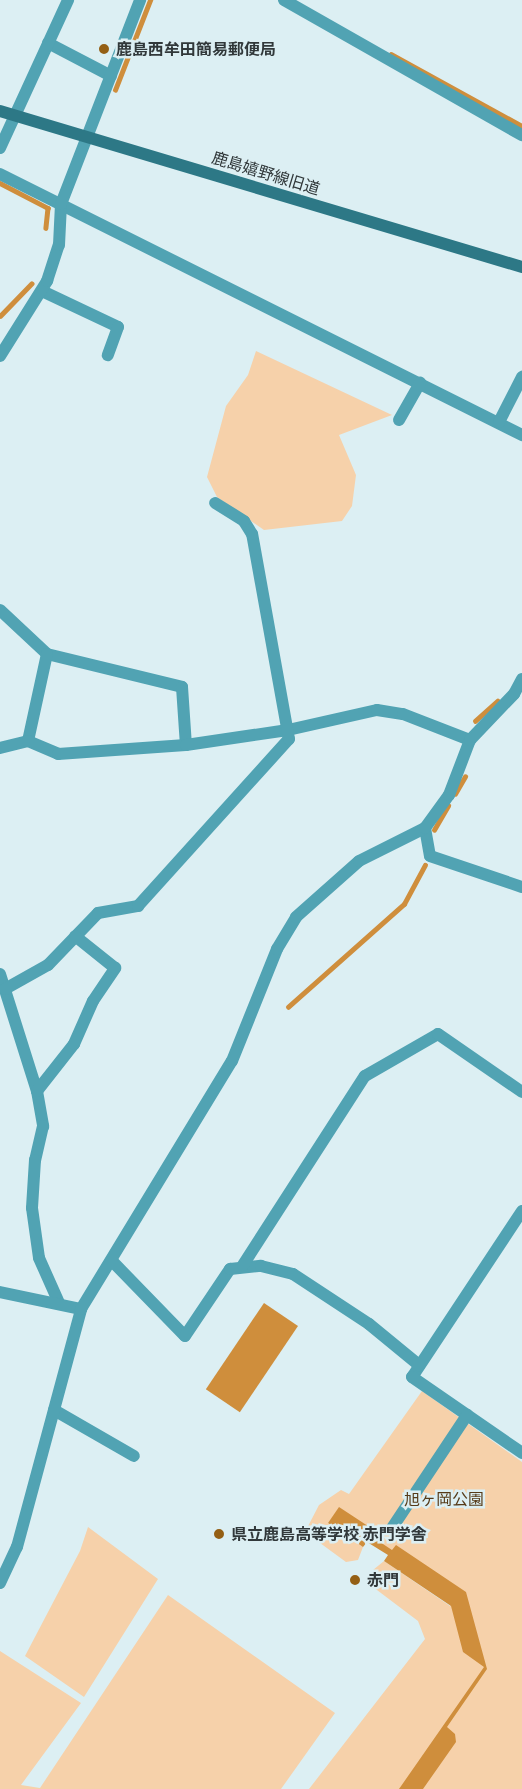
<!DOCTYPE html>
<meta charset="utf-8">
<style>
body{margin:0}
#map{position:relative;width:522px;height:1789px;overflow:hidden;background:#dceff3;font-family:"Archivo Narrow","Noto Sans JP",sans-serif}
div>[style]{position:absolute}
.green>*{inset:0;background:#f6d1aa}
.water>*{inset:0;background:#cf8e3c;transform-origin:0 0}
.stream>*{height:4.5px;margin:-2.25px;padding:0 2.25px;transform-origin:2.25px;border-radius:2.25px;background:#cf8e3c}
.street>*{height:12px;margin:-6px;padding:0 6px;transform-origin:6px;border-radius:6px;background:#51a3b3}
.secondary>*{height:12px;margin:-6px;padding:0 6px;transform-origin:6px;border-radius:6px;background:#2d7886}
.dots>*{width:16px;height:16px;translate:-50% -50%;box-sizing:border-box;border:3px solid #dceff3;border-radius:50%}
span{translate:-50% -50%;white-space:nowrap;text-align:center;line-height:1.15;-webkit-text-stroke:5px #dceff3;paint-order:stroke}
.poi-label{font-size:16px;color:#31383a;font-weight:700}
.left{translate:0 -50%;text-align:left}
.street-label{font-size:16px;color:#31383a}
.park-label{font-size:16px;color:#563b19}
</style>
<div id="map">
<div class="green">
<div style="clip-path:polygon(256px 351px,392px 415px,339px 435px,356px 475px,352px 506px,342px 521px,264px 530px,217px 497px,207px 477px,226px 406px,248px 375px)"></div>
<div style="clip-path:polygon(422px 1391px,522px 1462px,522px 1789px,309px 1789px,425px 1639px,418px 1621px,373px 1587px,373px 1570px,384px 1561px,450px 1606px,457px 1597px,333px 1517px,328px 1523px,363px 1547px,358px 1560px,346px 1562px,305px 1532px,319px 1505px,341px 1490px,349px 1494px)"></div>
<div style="clip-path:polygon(88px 1527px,158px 1579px,84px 1697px,25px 1656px,80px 1551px)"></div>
<div style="clip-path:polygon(168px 1595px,335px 1713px,281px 1789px,0 1789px,0 1651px,81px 1703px,21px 1785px,40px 1788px)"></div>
</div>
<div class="water">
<div style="left:264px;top:1303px;width:41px;height:104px;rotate:34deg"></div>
<div style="clip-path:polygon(339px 1507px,374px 1530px,371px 1536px,392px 1550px,396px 1545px,466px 1592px,487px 1669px,447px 1727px,455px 1734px,456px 1742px,423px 1789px,399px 1789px,484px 1667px,463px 1652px,451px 1606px,384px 1561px,388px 1555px,367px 1542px,363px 1547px,328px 1523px)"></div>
</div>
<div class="stream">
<div style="left:391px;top:54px;width:149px;rotate:28.8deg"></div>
<div style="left:115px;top:90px;width:97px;rotate:-68.7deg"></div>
<div style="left:0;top:183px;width:54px;rotate:27.5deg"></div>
<div style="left:48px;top:208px;width:20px;rotate:96deg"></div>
<div style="left:0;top:316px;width:45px;rotate:-45.9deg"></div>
<div style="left:475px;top:721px;width:30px;rotate:-42deg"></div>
<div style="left:455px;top:794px;width:20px;rotate:-60deg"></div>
<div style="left:434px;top:830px;width:28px;rotate:-60deg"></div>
<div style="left:288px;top:1007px;width:155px;rotate:-41.6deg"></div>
<div style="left:404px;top:904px;width:44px;rotate:-61.7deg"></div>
</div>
<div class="street">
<div style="left:284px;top:0;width:274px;rotate:29.6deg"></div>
<div style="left:48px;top:43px;width:71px;rotate:27.6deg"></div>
<div style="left:0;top:148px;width:163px;rotate:-65.3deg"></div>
<div style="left:0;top:174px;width:584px;rotate:26.57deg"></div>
<div style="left:42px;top:291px;width:84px;rotate:25.3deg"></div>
<div style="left:118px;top:327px;width:30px;rotate:110deg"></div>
<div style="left:0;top:356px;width:89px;rotate:-57.9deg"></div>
<div style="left:47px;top:281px;width:38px;rotate:-72deg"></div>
<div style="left:59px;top:245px;width:41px;rotate:-87.2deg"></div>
<div style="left:61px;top:204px;width:219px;rotate:-68.8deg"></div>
<div style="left:399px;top:420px;width:43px;rotate:-60.4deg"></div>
<div style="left:499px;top:422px;width:51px;rotate:-62.9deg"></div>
<div style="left:0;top:610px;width:64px;rotate:43.1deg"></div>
<div style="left:47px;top:654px;width:139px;rotate:13.7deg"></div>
<div style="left:182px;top:687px;width:58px;rotate:86.1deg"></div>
<div style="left:28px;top:741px;width:89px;rotate:-77.7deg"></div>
<div style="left:0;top:748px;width:29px;rotate:-14deg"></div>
<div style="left:28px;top:741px;width:33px;rotate:23deg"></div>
<div style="left:58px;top:754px;width:128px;rotate:-4deg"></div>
<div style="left:186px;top:745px;width:103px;rotate:-8.4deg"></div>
<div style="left:288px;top:730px;width:91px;rotate:-12.7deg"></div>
<div style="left:377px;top:710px;width:26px;rotate:9deg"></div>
<div style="left:403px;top:714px;width:72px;rotate:21.2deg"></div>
<div style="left:425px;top:828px;width:28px;rotate:80deg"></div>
<div style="left:430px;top:856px;width:97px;rotate:18.6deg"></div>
<div style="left:0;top:974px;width:123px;rotate:72.5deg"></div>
<div style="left:37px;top:1091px;width:36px;rotate:80deg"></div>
<div style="left:43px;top:1126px;width:35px;rotate:103deg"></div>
<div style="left:35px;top:1160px;width:48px;rotate:93.6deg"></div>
<div style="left:32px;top:1208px;width:50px;rotate:82deg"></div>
<div style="left:39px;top:1258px;width:49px;rotate:66deg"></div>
<div style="left:5px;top:989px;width:49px;rotate:-29.2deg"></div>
<div style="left:48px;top:965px;width:72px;rotate:-46.1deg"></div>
<div style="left:98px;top:913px;width:41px;rotate:-9.9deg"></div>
<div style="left:138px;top:906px;width:225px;rotate:-47.9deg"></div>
<div style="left:289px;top:739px;width:208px;rotate:-100.2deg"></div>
<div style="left:252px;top:534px;width:15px;rotate:-122deg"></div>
<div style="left:244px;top:521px;width:34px;rotate:-148deg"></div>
<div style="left:37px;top:1091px;width:60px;rotate:-51.8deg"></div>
<div style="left:74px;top:1044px;width:47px;rotate:-66.2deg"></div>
<div style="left:93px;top:1001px;width:40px;rotate:-56deg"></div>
<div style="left:115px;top:968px;width:51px;rotate:-141.3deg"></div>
<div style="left:522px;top:1211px;width:199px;rotate:123.5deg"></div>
<div style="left:412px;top:1377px;width:134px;rotate:34.6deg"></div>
<div style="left:113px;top:1262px;width:103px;rotate:45.8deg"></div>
<div style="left:185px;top:1336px;width:81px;rotate:-56.1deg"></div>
<div style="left:230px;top:1269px;width:31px;rotate:-6deg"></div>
<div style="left:261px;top:1266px;width:33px;rotate:14deg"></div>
<div style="left:293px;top:1274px;width:91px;rotate:33.3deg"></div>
<div style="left:369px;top:1324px;width:65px;rotate:39.4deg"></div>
<div style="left:243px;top:1265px;width:225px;rotate:-57.2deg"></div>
<div style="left:365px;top:1076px;width:84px;rotate:-29.9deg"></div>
<div style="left:438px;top:1034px;width:102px;rotate:34.6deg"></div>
<div style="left:0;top:1292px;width:83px;rotate:11.9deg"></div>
<div style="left:54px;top:1410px;width:92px;rotate:29.9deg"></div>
<div style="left:392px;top:1528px;width:136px;rotate:-56.4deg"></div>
<div style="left:0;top:1583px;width:40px;rotate:-65deg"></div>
<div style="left:17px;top:1547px;width:246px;rotate:-74.9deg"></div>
<div style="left:81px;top:1309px;width:290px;rotate:-58.7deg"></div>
<div style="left:232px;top:1061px;width:121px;rotate:-68.1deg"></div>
<div style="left:277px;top:949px;width:37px;rotate:-59deg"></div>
<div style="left:296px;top:917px;width:84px;rotate:-41.6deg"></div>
<div style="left:359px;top:861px;width:74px;rotate:-26.6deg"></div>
<div style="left:425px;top:828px;width:41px;rotate:-54deg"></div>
<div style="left:449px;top:795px;width:59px;rotate:-69.1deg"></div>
<div style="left:470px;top:740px;width:64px;rotate:-46.3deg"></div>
<div style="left:514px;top:694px;width:17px;rotate:-62deg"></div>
</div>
<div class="secondary">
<div style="left:0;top:111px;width:545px;rotate:16.64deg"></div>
</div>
<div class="dots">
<div style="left:104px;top:49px;background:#945f14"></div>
<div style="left:219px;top:1534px;background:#945f14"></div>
<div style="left:355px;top:1580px;background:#945f14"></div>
</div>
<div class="poi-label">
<span class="left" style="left:116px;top:49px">鹿島西牟田簡易郵便局</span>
<span class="left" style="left:231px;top:1534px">県立鹿島高等学校 赤門学舎</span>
<span class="left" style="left:367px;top:1580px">赤門</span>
</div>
<div class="street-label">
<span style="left:266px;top:173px;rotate:17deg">鹿島嬉野線旧道</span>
</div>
<div class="park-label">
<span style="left:444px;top:1499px">旭ヶ岡公園</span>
</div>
</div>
